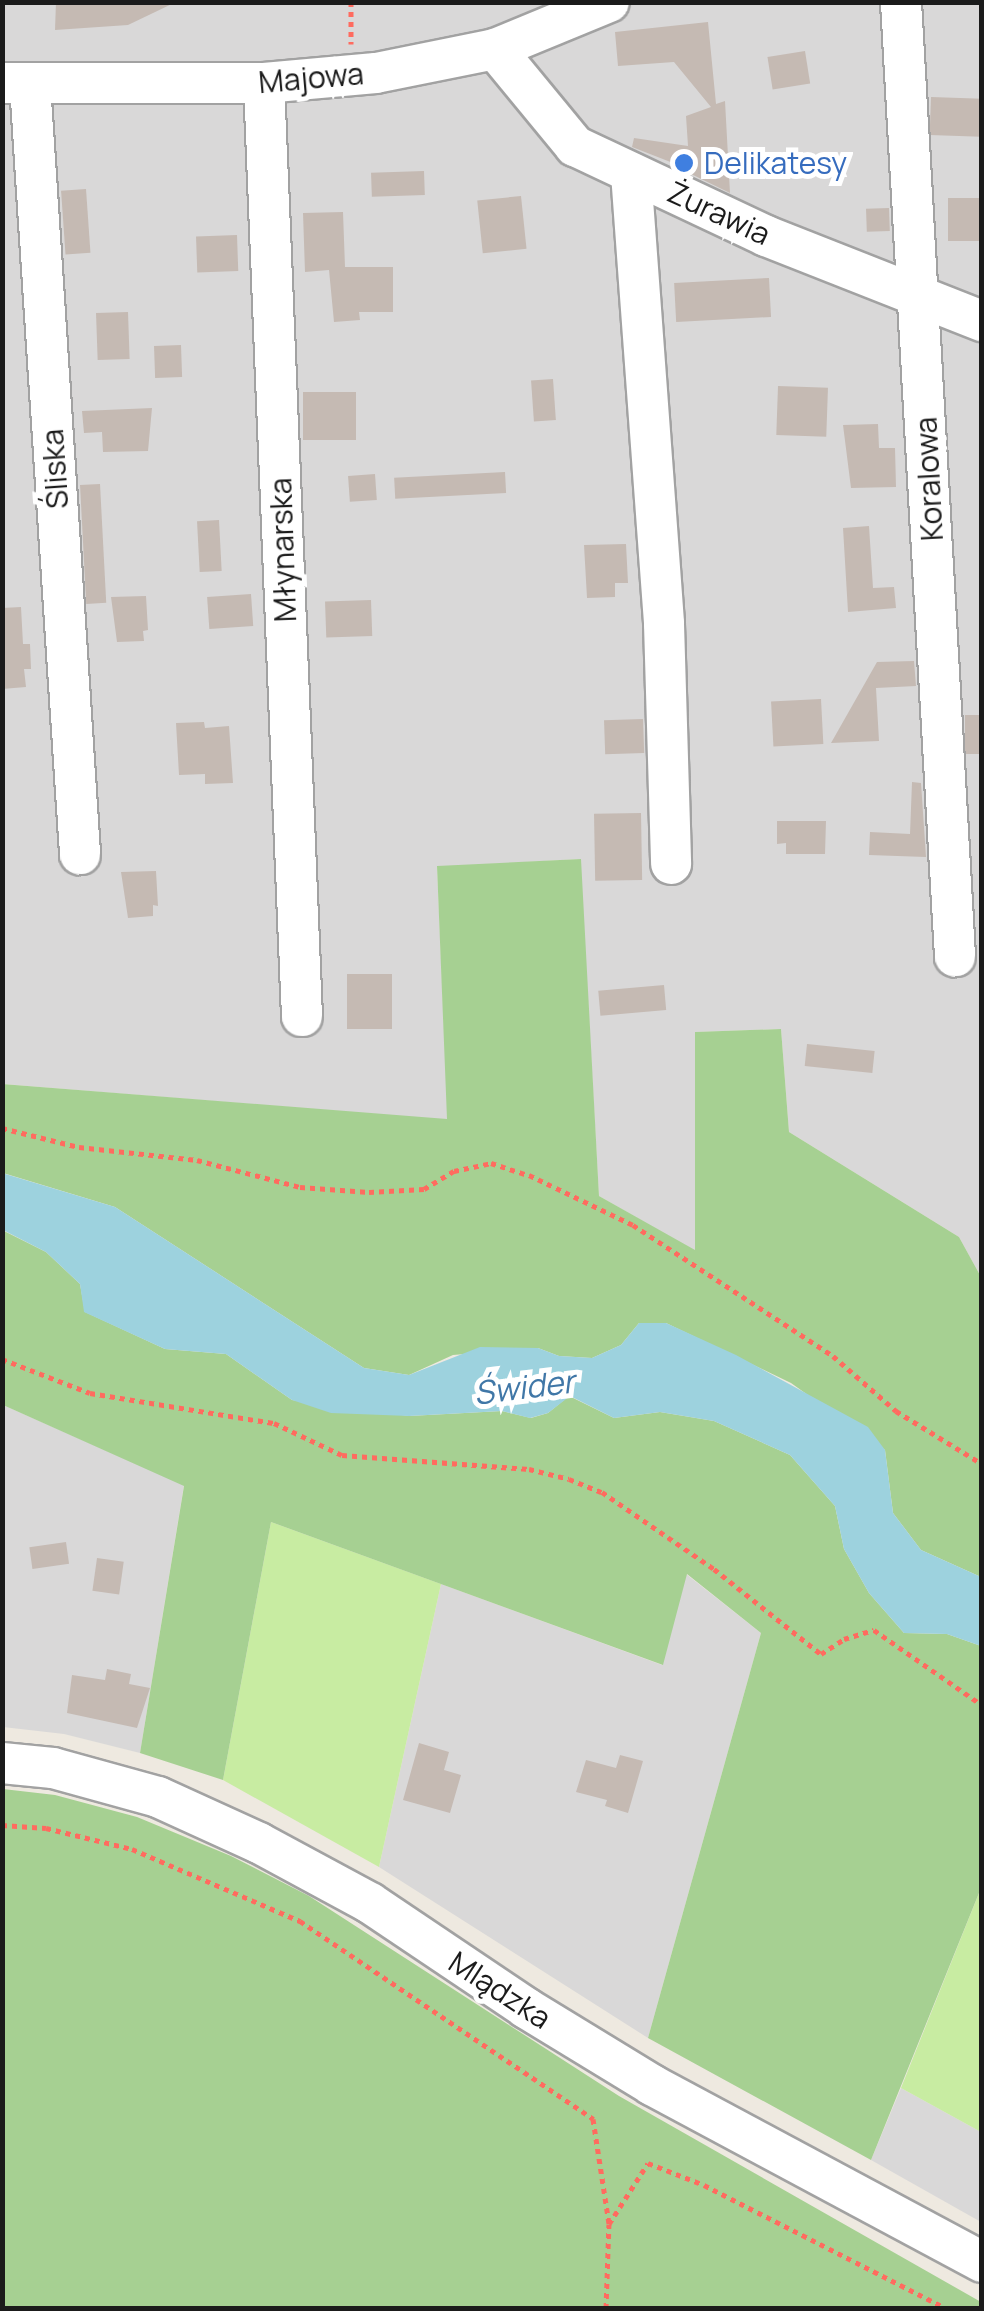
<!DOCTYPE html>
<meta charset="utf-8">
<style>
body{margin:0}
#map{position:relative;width:984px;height:2311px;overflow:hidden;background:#eee9e0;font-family:Manrope,sans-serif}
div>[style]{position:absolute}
.residential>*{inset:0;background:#d9d8d8}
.grass>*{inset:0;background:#c8eca2}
.forest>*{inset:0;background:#a6d092}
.water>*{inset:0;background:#9dd2de}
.building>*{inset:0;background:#c5bab3;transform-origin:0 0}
.path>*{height:5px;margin-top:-2.5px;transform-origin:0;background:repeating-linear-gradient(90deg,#ff6b5f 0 5px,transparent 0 10px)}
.roads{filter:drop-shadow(2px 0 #a2a2a2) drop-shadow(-2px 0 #a2a2a2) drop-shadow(0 2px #a2a2a2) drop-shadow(0 -2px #a2a2a2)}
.minor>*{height:40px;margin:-20px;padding:0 20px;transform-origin:20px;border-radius:20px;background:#fff}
.dots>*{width:28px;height:28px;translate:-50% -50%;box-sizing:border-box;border:5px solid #fff;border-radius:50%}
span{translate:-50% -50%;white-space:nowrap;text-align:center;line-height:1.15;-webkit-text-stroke:10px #fff;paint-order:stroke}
.street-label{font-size:30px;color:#1b1b1b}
.shop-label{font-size:30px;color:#366cbe}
.left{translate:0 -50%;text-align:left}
.water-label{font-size:32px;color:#4077a7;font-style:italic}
.frame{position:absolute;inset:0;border:5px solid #1b1b1b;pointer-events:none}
</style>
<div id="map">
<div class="residential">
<div style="clip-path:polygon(2px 3px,981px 3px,981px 1277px,959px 1237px,789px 1132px,781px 1029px,695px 1032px,695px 1251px,599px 1196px,580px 859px,437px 867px,448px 1120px,3px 1084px)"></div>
<div style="clip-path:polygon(3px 1405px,184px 1485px,140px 1753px,64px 1734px,3px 1727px)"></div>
<div style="clip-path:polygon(686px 1574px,761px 1633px,648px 2038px,379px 1867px,441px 1584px,662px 1665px)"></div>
<div style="clip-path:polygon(901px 2088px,981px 2132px,981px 2222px,871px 2160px)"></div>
</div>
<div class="grass">
<div style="clip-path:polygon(271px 1522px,441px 1584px,379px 1867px,223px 1780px)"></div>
<div style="clip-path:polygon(981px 1888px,981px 2132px,901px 2088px)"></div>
</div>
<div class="forest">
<div style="clip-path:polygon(581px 859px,599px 1196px,695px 1250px,695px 1032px,781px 1029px,789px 1132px,959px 1237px,981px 1277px,981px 1577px,921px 1550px,893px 1513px,885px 1450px,791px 1383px,666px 1323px,639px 1323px,621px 1345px,592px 1358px,559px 1356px,538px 1348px,453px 1355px,409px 1375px,364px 1368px,115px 1207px,3px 1173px,2px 1084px,447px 1119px,437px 866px)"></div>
<div style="clip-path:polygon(2px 1230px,46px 1252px,80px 1284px,85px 1312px,165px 1349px,226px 1354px,292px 1400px,409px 1416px,502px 1411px,531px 1418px,548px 1413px,569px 1396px,614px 1418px,660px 1412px,714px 1421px,790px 1455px,835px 1506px,844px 1549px,869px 1593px,904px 1633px,947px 1634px,981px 1646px,981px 1888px,871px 2160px,648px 2038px,761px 1633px,687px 1574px,663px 1665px,271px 1522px,223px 1780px,140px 1753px,184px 1486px,3px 1405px)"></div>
<div style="clip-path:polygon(3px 1789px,55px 1795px,137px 1817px,231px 1856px,309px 1896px,619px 2096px,981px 2302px,981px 2308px,3px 2308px)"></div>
</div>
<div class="water">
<div style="clip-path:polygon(2px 1173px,115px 1207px,364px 1368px,409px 1375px,480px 1347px,538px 1348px,559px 1356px,592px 1358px,621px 1345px,639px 1323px,666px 1323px,736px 1355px,868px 1427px,885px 1450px,893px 1513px,921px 1550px,981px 1577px,981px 1646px,947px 1634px,904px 1633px,869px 1593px,844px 1549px,835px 1506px,790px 1455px,714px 1421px,660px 1412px,614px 1418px,570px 1396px,548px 1413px,530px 1418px,502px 1411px,409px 1416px,331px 1413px,292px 1400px,226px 1354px,165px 1349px,84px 1312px,80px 1284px,46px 1252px,3px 1230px)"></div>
</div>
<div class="building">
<div style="clip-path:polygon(56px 2px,176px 2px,128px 25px,55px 30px)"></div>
<div style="clip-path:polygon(708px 22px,716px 104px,725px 101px,730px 193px,691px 174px,691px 170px,632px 147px,634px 138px,688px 146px,686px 116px,711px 107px,674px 62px,618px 66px,615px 32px)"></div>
<div style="left:805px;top:51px;width:33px;height:38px;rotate:81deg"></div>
<div style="left:931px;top:97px;width:51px;height:38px;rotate:2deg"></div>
<div style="left:424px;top:171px;width:24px;height:53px;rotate:88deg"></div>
<div style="left:86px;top:189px;width:64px;height:25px;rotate:86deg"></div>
<div style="left:521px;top:196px;width:53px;height:44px;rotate:84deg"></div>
<div style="left:982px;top:198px;width:43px;height:34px;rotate:90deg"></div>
<div style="left:889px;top:208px;width:23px;height:23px;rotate:88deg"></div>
<div style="clip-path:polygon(343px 212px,345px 267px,393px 267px,393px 312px,359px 312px,360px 320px,334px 322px,329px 270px,305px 272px,303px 213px)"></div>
<div style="left:237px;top:235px;width:36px;height:41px;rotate:88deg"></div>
<div style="left:769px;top:278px;width:39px;height:95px;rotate:87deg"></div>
<div style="left:128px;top:312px;width:47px;height:32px;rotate:88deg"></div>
<div style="left:181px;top:345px;width:32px;height:27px;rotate:88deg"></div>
<div style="left:553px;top:379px;width:41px;height:22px;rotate:86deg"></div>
<div style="left:778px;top:386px;width:50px;height:49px;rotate:2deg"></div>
<div style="left:356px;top:392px;width:48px;height:53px;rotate:90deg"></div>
<div style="clip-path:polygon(152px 408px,148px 451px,103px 452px,102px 432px,84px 433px,82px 411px)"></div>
<div style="clip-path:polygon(878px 424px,879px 448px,895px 448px,896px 487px,851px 488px,843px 425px)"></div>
<div style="left:505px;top:472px;width:21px;height:111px;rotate:87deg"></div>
<div style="left:375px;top:474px;width:26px;height:27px;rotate:86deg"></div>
<div style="left:100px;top:484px;width:119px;height:20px;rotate:87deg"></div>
<div style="left:219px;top:520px;width:51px;height:22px;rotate:87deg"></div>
<div style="clip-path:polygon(869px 526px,873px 588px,894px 587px,896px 608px,848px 612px,843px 528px)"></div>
<div style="clip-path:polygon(626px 544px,628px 583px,615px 583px,615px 597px,587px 598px,584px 545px)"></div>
<div style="left:251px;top:594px;width:32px;height:44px;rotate:86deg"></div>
<div style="clip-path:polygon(146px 596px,148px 630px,143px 631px,144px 641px,117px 642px,111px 597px)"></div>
<div style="left:371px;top:600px;width:36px;height:46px;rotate:88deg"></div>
<div style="clip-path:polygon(21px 607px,23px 644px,30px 644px,31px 669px,24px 669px,26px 687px,2px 689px,2px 608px)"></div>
<div style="clip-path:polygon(914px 661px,916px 686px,876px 688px,879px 741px,831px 743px,877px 662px)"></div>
<div style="left:821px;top:699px;width:45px;height:50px;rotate:87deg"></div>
<div style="left:982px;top:715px;width:39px;height:17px;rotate:90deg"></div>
<div style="left:643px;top:719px;width:34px;height:39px;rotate:88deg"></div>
<div style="clip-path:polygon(204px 722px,205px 728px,229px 726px,233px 783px,205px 784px,205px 774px,179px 775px,176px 723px)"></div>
<div style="clip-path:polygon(912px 782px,921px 783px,926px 857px,869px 855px,870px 832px,910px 834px)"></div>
<div style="left:641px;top:813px;width:67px;height:47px;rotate:89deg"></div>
<div style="clip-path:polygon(777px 821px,826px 821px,825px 854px,786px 854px,786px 843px,777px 844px)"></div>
<div style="clip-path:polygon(156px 871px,158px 906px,153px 905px,153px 916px,128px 918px,121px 872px)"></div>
<div style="left:347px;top:974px;width:45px;height:55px"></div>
<div style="left:664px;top:985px;width:25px;height:66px;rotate:85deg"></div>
<div style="left:807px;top:1044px;width:68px;height:22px;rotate:6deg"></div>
<div style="left:66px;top:1542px;width:22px;height:37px;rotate:82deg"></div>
<div style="left:97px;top:1558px;width:27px;height:33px;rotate:8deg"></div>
<div style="clip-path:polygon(107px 1669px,131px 1674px,129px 1684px,150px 1688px,137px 1728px,67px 1713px,72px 1675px,105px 1680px)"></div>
<div style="clip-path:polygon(419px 1743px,449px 1752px,444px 1770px,461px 1775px,450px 1813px,403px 1800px)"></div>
<div style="clip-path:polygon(620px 1755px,643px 1761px,628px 1813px,605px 1806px,607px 1800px,576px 1792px,586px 1760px,616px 1768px)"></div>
</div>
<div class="path">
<div style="left:351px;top:2px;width:42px;rotate:90deg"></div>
<div style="left:2px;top:1128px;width:79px;rotate:13.9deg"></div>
<div style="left:79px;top:1147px;width:119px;rotate:6.3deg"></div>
<div style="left:197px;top:1160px;width:106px;rotate:14.7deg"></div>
<div style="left:300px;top:1187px;width:69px;rotate:4.1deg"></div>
<div style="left:369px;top:1192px;width:55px;rotate:-3.1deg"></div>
<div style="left:424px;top:1189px;width:35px;rotate:-31deg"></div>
<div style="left:454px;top:1171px;width:38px;rotate:-12deg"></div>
<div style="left:491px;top:1163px;width:40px;rotate:18deg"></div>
<div style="left:529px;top:1175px;width:115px;rotate:25.7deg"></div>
<div style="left:633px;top:1225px;width:239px;rotate:33.2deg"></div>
<div style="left:833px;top:1356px;width:84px;rotate:41.1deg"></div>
<div style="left:896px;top:1411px;width:101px;rotate:31.6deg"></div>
<div style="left:2px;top:1359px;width:94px;rotate:21.1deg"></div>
<div style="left:90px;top:1393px;width:186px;rotate:9.3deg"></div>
<div style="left:274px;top:1423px;width:75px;rotate:25.2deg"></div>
<div style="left:342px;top:1455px;width:188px;rotate:4.3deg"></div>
<div style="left:529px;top:1469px;width:41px;rotate:14deg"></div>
<div style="left:569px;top:1479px;width:35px;rotate:22deg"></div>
<div style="left:602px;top:1492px;width:136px;rotate:34.5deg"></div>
<div style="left:714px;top:1569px;width:137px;rotate:38.5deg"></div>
<div style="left:821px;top:1654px;width:27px;rotate:-33deg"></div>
<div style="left:844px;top:1639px;width:31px;rotate:-17deg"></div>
<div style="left:874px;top:1630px;width:131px;rotate:34.8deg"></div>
<div style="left:2px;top:1825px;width:44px;rotate:3.9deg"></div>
<div style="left:46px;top:1828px;width:89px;rotate:13.7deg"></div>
<div style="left:132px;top:1849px;width:183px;rotate:23.2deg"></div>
<div style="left:300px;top:1921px;width:354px;rotate:34deg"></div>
<div style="left:593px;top:2119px;width:106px;rotate:81.3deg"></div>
<div style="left:606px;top:2308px;width:84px;rotate:-88deg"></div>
<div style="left:609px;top:2224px;width:72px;rotate:-57.4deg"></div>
<div style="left:648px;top:2163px;width:60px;rotate:21.4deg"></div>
<div style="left:704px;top:2185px;width:271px;rotate:27deg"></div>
</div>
<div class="roads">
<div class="minor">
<div style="left:901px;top:2px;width:956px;rotate:86.76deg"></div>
<div style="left:495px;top:49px;width:126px;rotate:50.5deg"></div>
<div style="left:575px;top:146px;width:211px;rotate:25.2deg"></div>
<div style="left:766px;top:236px;width:232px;rotate:21.5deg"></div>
<div style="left:5px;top:83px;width:259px"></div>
<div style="left:264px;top:83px;width:112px;rotate:-5.1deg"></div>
<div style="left:376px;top:73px;width:121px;rotate:-11.4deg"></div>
<div style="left:495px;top:49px;width:123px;rotate:-22.4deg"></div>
<div style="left:264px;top:83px;width:934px;rotate:87.67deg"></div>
<div style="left:30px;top:84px;width:772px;rotate:86.28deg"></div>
<div style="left:631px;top:173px;width:452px;rotate:85.8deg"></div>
<div style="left:664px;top:624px;width:240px;rotate:88.3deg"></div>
<div style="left:2px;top:1763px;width:51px;rotate:5.6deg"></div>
<div style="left:53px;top:1768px;width:109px;rotate:15.4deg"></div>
<div style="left:158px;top:1797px;width:111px;rotate:24.5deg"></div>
<div style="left:259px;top:1843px;width:126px;rotate:28.4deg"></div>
<div style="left:370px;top:1903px;width:188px;rotate:33.9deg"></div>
<div style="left:526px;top:2008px;width:148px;rotate:31.4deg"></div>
<div style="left:652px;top:2085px;width:374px;rotate:28.2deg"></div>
</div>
</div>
<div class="dots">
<div style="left:684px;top:163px;background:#3f7fe0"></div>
</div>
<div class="street-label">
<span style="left:311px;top:78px;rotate:-5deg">Majowa</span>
<span style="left:719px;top:213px;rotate:25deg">Żurawia</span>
<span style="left:55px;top:469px;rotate:-94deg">Śliska</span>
<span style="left:929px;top:479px;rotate:-93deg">Koralowa</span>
<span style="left:283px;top:550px;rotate:-92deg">Młynarska</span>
<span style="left:500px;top:1990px;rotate:33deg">Mlądzka</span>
</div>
<div class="shop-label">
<span class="left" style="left:704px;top:163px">Delikatesy</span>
</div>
<div class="water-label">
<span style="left:524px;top:1387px;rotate:-7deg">Świder</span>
</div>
<div class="frame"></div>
</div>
